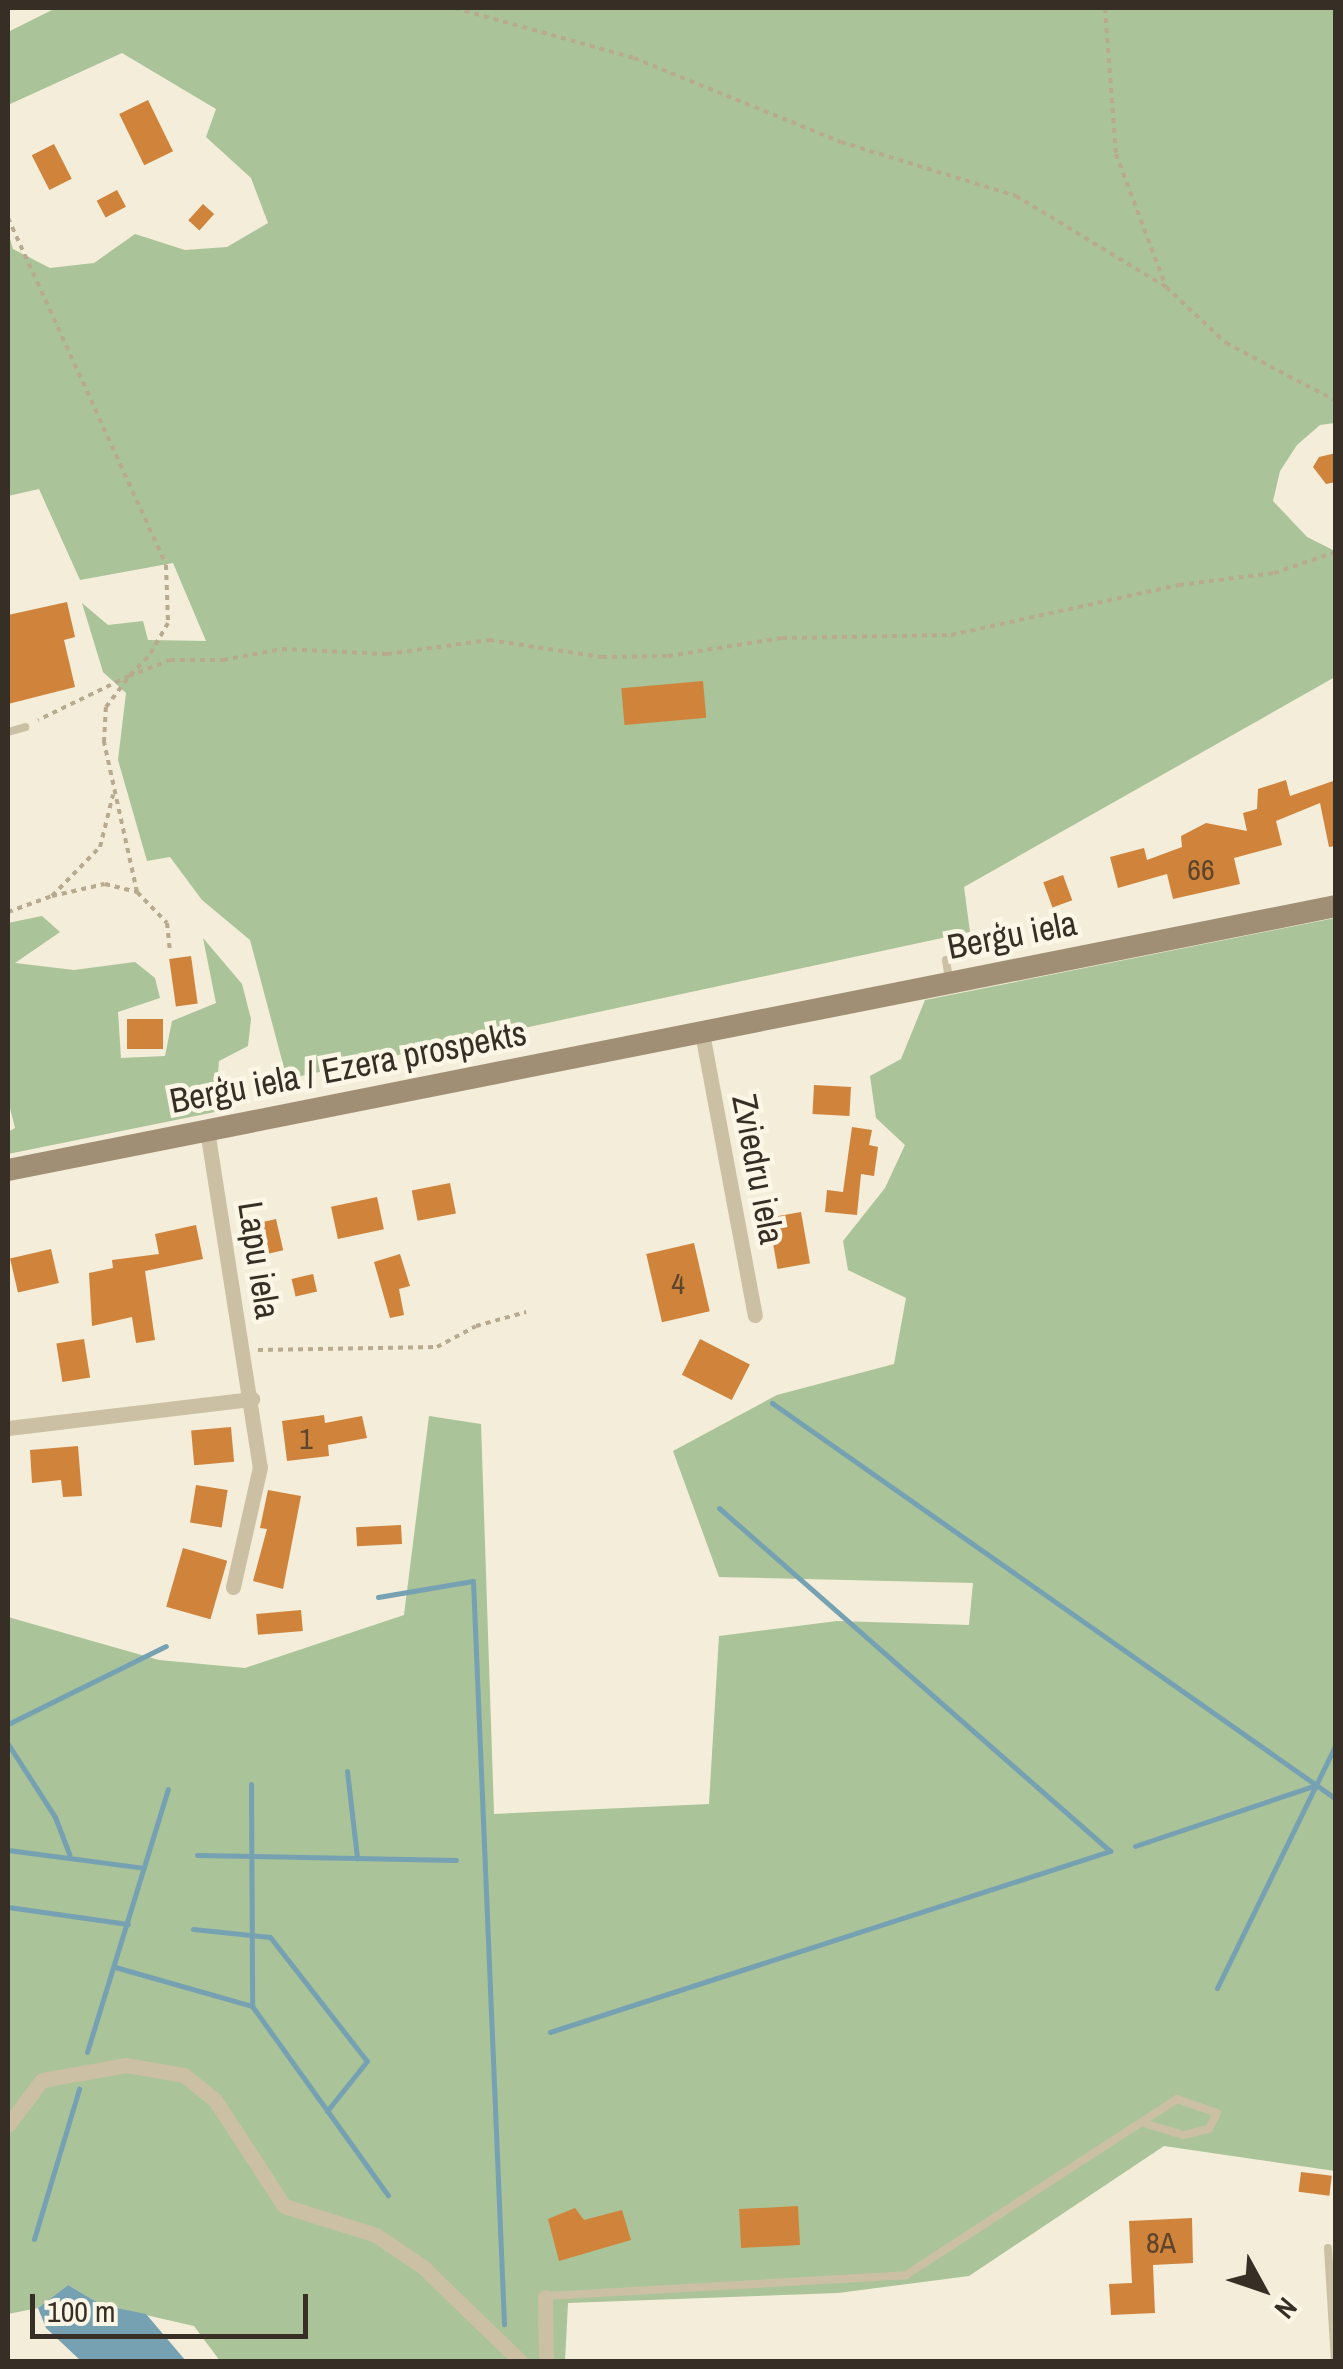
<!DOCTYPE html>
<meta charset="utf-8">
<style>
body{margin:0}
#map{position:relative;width:1343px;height:2369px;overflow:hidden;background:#f3edd9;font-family:"Archivo Narrow",sans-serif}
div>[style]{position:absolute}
.green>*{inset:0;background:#aac398}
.water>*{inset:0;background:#76a1b2}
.stream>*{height:5px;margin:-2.5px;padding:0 2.5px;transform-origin:2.5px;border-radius:2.5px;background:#76a1b2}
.building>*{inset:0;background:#cf833b;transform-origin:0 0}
.path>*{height:4px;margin-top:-2px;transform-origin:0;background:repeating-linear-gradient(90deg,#b8aa8e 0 5px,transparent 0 10px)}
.service>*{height:8px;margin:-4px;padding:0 4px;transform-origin:4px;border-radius:4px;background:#ccc0a4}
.minor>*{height:15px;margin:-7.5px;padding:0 7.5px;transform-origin:7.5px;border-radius:7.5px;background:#ccc0a4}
.secondary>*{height:22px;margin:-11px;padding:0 11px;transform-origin:11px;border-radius:11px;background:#a08f75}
span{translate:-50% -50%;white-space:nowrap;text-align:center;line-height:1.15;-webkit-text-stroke:9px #fbf6e5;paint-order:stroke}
.number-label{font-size:30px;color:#5d442b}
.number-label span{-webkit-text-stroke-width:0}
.street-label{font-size:35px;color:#372f26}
.frame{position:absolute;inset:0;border:10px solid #372f26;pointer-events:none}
.north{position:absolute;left:1213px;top:2239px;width:100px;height:100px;-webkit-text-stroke:8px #fbf6e5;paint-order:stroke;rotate:130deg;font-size:28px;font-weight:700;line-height:40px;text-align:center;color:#372f26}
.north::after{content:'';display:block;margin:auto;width:35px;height:45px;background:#372f26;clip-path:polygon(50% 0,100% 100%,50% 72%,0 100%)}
.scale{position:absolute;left:30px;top:2294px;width:278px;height:45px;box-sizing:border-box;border:5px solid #372f26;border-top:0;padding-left:12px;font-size:30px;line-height:35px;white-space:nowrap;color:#372f26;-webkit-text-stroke:8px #fbf6e5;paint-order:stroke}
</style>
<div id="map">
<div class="green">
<div style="clip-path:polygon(56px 8px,1335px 8px,1335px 423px,1320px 425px,1297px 445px,1280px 471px,1273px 501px,1307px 537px,1335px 551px,1335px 677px,964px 887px,970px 932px,287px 1079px,250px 940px,202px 900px,170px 857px,147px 861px,118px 760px,126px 693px,103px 672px,82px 603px,108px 625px,143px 621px,148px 640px,206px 641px,173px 563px,80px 580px,39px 489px,8px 496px,8px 232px,13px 249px,50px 268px,94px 263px,135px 234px,185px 250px,227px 247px,268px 223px,251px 178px,206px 137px,216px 109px,122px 53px,8px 105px,8px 32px)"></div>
<div style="clip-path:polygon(42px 916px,60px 932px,15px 963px,74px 970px,135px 962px,155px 978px,160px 998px,118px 1012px,121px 1058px,165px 1056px,172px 1021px,216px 1003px,203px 938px,242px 984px,251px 1019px,248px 1046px,219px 1061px,215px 1112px,8px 1154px,8px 1132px,15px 1128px,8px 1100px,8px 923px)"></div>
<div style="clip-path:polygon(1335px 918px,1335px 2171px,1164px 2146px,969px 2276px,838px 2293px,568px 2303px,565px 2361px,220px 2361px,194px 2326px,102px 2305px,68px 2285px,38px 2308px,8px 2314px,8px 1617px,159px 1660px,245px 1668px,404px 1615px,429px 1416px,481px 1424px,494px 1814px,709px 1804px,719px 1636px,837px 1621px,969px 1625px,973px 1583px,719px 1577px,673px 1451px,777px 1395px,894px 1364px,906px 1298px,848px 1270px,843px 1241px,885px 1188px,905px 1145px,876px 1118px,870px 1076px,901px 1059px,925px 1000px)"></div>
</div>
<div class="water">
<div style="clip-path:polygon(68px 2285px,102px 2305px,146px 2314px,186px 2361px,81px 2361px,46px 2328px,38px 2308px)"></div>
</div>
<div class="stream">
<div style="left:772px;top:1403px;width:689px;rotate:35.07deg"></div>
<div style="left:378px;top:1597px;width:96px;rotate:-9.6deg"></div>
<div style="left:473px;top:1581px;width:744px;rotate:87.61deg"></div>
<div style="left:8px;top:1724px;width:176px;rotate:-26.3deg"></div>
<div style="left:8px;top:1744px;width:87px;rotate:57.2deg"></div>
<div style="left:55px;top:1817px;width:40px;rotate:69deg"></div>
<div style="left:347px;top:1771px;width:88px;rotate:83.4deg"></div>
<div style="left:251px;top:1784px;width:222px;rotate:89.7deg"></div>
<div style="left:252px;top:2006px;width:233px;rotate:54.3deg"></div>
<div style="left:1135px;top:1846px;width:191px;rotate:-18.6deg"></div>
<div style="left:8px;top:1850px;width:137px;rotate:7.5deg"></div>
<div style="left:197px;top:1855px;width:259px;rotate:1.1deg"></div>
<div style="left:8px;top:1907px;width:121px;rotate:8.1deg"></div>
<div style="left:193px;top:1929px;width:77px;rotate:5.9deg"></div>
<div style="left:270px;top:1937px;width:157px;rotate:52deg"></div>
<div style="left:367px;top:2061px;width:64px;rotate:128.7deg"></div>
<div style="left:115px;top:1967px;width:142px;rotate:15.9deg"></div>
<div style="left:1217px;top:1988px;width:271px;rotate:-64deg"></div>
<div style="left:550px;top:2032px;width:589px;rotate:-17.91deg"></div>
<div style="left:1110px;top:1851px;width:520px;rotate:-138.74deg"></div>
<div style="left:87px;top:2052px;width:275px;rotate:-72.9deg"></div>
<div style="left:34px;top:2239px;width:157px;rotate:-73.3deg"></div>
</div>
<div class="building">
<div style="left:148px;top:100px;width:57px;height:32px;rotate:64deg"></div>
<div style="left:54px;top:144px;width:39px;height:25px;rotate:63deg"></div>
<div style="left:117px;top:190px;width:19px;height:23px;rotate:62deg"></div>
<div style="left:203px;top:204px;width:15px;height:22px;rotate:42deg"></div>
<div style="clip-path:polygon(1336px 453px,1336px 482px,1326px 484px,1313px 467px,1319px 457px)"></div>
<div style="clip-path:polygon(67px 602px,75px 637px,64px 640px,75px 687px,8px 704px,8px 615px)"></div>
<div style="left:703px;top:681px;width:37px;height:82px;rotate:85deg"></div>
<div style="clip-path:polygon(1286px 780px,1290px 796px,1336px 780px,1336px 846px,1329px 847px,1320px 803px,1276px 821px,1282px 845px,1234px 858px,1240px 884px,1173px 899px,1167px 874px,1118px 888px,1110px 857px,1144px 848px,1147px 860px,1182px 847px,1181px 836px,1206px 823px,1247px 831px,1243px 813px,1257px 809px,1258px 789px)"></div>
<div style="left:1063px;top:875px;width:27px;height:21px;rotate:70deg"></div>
<div style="left:191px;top:956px;width:48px;height:22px;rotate:82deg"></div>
<div style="left:163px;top:1019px;width:30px;height:36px;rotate:90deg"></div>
<div style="left:814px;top:1085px;width:37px;height:29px;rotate:3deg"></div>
<div style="clip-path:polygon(852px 1127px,872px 1130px,869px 1145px,878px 1147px,874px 1176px,861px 1174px,857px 1215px,825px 1212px,827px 1190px,843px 1192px)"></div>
<div style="left:450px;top:1183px;width:31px;height:39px;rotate:79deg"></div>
<div style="left:377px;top:1197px;width:33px;height:47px;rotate:78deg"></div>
<div style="left:801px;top:1212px;width:52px;height:33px;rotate:80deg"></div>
<div style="left:276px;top:1219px;width:32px;height:33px;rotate:77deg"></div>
<div style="clip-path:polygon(196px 1225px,203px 1259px,145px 1271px,155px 1340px,136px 1343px,132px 1317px,92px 1326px,89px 1273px,113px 1268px,112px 1260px,159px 1254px,155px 1234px)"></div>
<div style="left:694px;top:1243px;width:70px;height:49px;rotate:77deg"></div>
<div style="left:51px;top:1249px;width:35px;height:42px;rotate:77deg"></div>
<div style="clip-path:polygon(400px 1254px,410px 1286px,399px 1289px,404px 1315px,390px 1318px,374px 1262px)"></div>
<div style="left:313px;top:1274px;width:18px;height:22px;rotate:77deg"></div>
<div style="left:84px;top:1339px;width:39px;height:28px;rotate:81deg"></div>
<div style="left:700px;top:1339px;width:56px;height:40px;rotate:27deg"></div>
<div style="clip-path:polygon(324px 1415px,325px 1423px,362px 1416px,367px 1438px,328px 1445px,329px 1456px,287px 1461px,282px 1421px)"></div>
<div style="left:231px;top:1427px;width:35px;height:40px;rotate:85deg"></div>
<div style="clip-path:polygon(78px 1446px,82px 1496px,63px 1497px,61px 1480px,32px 1483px,30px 1450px)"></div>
<div style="left:196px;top:1485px;width:32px;height:38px;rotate:9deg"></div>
<div style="clip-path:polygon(268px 1490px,301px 1496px,283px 1589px,253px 1581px,267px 1529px,260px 1528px)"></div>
<div style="left:401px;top:1525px;width:19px;height:45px;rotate:87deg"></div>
<div style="left:183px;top:1548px;width:46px;height:61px;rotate:16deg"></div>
<div style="left:301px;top:1610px;width:21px;height:45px;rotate:85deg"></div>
<div style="left:1301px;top:2172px;width:31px;height:20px;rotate:7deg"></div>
<div style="left:798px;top:2206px;width:39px;height:59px;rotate:87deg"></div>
<div style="clip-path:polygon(575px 2208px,584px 2220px,622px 2210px,631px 2240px,559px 2261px,548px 2219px)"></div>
<div style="clip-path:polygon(1192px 2218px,1193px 2263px,1153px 2265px,1155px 2313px,1111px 2315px,1109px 2284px,1132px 2283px,1129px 2221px)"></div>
</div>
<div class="path">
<div style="left:455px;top:8px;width:186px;rotate:15.6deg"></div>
<div style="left:634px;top:58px;width:223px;rotate:22.1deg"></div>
<div style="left:841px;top:142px;width:183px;rotate:17.1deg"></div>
<div style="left:1016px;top:196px;width:175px;rotate:31.2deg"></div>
<div style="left:1166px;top:287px;width:82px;rotate:43deg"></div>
<div style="left:1226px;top:343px;width:124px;rotate:27.8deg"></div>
<div style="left:1105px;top:8px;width:146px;rotate:85.7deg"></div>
<div style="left:1116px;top:154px;width:142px;rotate:69.4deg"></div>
<div style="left:8px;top:218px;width:381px;rotate:65.5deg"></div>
<div style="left:166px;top:565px;width:58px;rotate:88deg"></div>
<div style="left:168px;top:623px;width:39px;rotate:120deg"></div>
<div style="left:148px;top:657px;width:27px;rotate:135deg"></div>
<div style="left:129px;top:676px;width:101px;rotate:154.2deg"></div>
<div style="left:8px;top:314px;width:13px;rotate:90deg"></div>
<div style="left:137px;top:892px;width:43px;rotate:45.9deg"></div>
<div style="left:167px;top:923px;width:30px;rotate:84deg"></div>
<div style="left:52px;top:896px;width:54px;rotate:-12.8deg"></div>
<div style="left:105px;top:884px;width:33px;rotate:14deg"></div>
<div style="left:137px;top:892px;width:154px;rotate:-102.4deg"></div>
<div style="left:104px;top:742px;width:35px;rotate:-87deg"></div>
<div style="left:106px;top:707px;width:39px;rotate:-53deg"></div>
<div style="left:129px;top:676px;width:44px;rotate:-21.3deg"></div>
<div style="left:170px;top:660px;width:53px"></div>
<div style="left:223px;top:660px;width:60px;rotate:-10.6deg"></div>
<div style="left:282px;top:649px;width:105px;rotate:2.7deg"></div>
<div style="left:387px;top:654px;width:103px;rotate:-7.8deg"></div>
<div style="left:489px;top:640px;width:114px;rotate:8.6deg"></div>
<div style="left:602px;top:657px;width:66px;rotate:-0.9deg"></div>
<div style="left:668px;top:656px;width:115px;rotate:-9deg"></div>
<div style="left:782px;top:638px;width:169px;rotate:-1deg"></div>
<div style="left:951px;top:635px;width:233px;rotate:-12.4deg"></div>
<div style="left:1179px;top:585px;width:96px;rotate:-7.2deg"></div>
<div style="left:1274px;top:573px;width:65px;rotate:-18.7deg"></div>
<div style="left:8px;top:912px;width:47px;rotate:-20deg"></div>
<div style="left:52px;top:896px;width:69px;rotate:-45.6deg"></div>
<div style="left:100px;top:847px;width:54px;rotate:-76deg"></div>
<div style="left:258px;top:1350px;width:179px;rotate:-1deg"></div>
<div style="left:437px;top:1347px;width:44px;rotate:-28.3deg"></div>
<div style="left:476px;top:1326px;width:52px;rotate:-15.6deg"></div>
</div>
<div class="service">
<div style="left:8px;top:732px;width:18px;rotate:-16deg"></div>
<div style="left:946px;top:960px;width:19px;rotate:81deg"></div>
<div style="left:1328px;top:2248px;width:114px;rotate:86.5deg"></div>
<div style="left:547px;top:2296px;width:360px;rotate:-3.3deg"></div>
<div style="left:906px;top:2275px;width:323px;rotate:-33deg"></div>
<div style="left:1177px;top:2099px;width:42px;rotate:19.3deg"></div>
<div style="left:1217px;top:2113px;width:18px;rotate:117deg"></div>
<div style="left:1209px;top:2129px;width:27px;rotate:167deg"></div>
<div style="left:1183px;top:2135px;width:39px;rotate:-163deg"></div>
</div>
<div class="minor">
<div style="left:702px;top:1033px;width:287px;rotate:79.4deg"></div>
<div style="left:207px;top:1130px;width:341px;rotate:81.1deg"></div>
<div style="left:260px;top:1467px;width:123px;rotate:102.7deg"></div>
<div style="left:8px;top:1428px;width:246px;rotate:-6.8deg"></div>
<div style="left:8px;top:2125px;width:56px;rotate:-52.9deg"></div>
<div style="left:42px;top:2080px;width:85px;rotate:-10.1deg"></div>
<div style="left:126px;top:2065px;width:59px;rotate:9.8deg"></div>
<div style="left:184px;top:2075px;width:40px;rotate:39deg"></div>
<div style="left:215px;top:2100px;width:126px;rotate:56.9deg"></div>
<div style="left:284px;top:2206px;width:96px;rotate:17.5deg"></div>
<div style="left:376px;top:2235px;width:57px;rotate:34.2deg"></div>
<div style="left:423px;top:2267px;width:136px;rotate:44.1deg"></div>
<div style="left:545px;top:2297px;width:65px;rotate:89.1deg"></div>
</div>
<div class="secondary">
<div style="left:8px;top:1170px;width:1354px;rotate:-11.24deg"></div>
</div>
<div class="number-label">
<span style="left:1201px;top:869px">66</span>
<span style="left:678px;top:1283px">4</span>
<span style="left:306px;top:1438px">1</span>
<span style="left:1161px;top:2242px">8A</span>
</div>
<div class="street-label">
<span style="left:1012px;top:935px;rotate:-11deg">Berģu iela</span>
<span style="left:348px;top:1067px;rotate:-11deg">Berģu iela / Ezera prospekts</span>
<span style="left:758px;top:1169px;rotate:79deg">Zviedru iela</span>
<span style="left:259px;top:1260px;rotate:81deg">Lapu iela</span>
</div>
<div class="frame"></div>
<div class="north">N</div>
<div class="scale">100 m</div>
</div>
